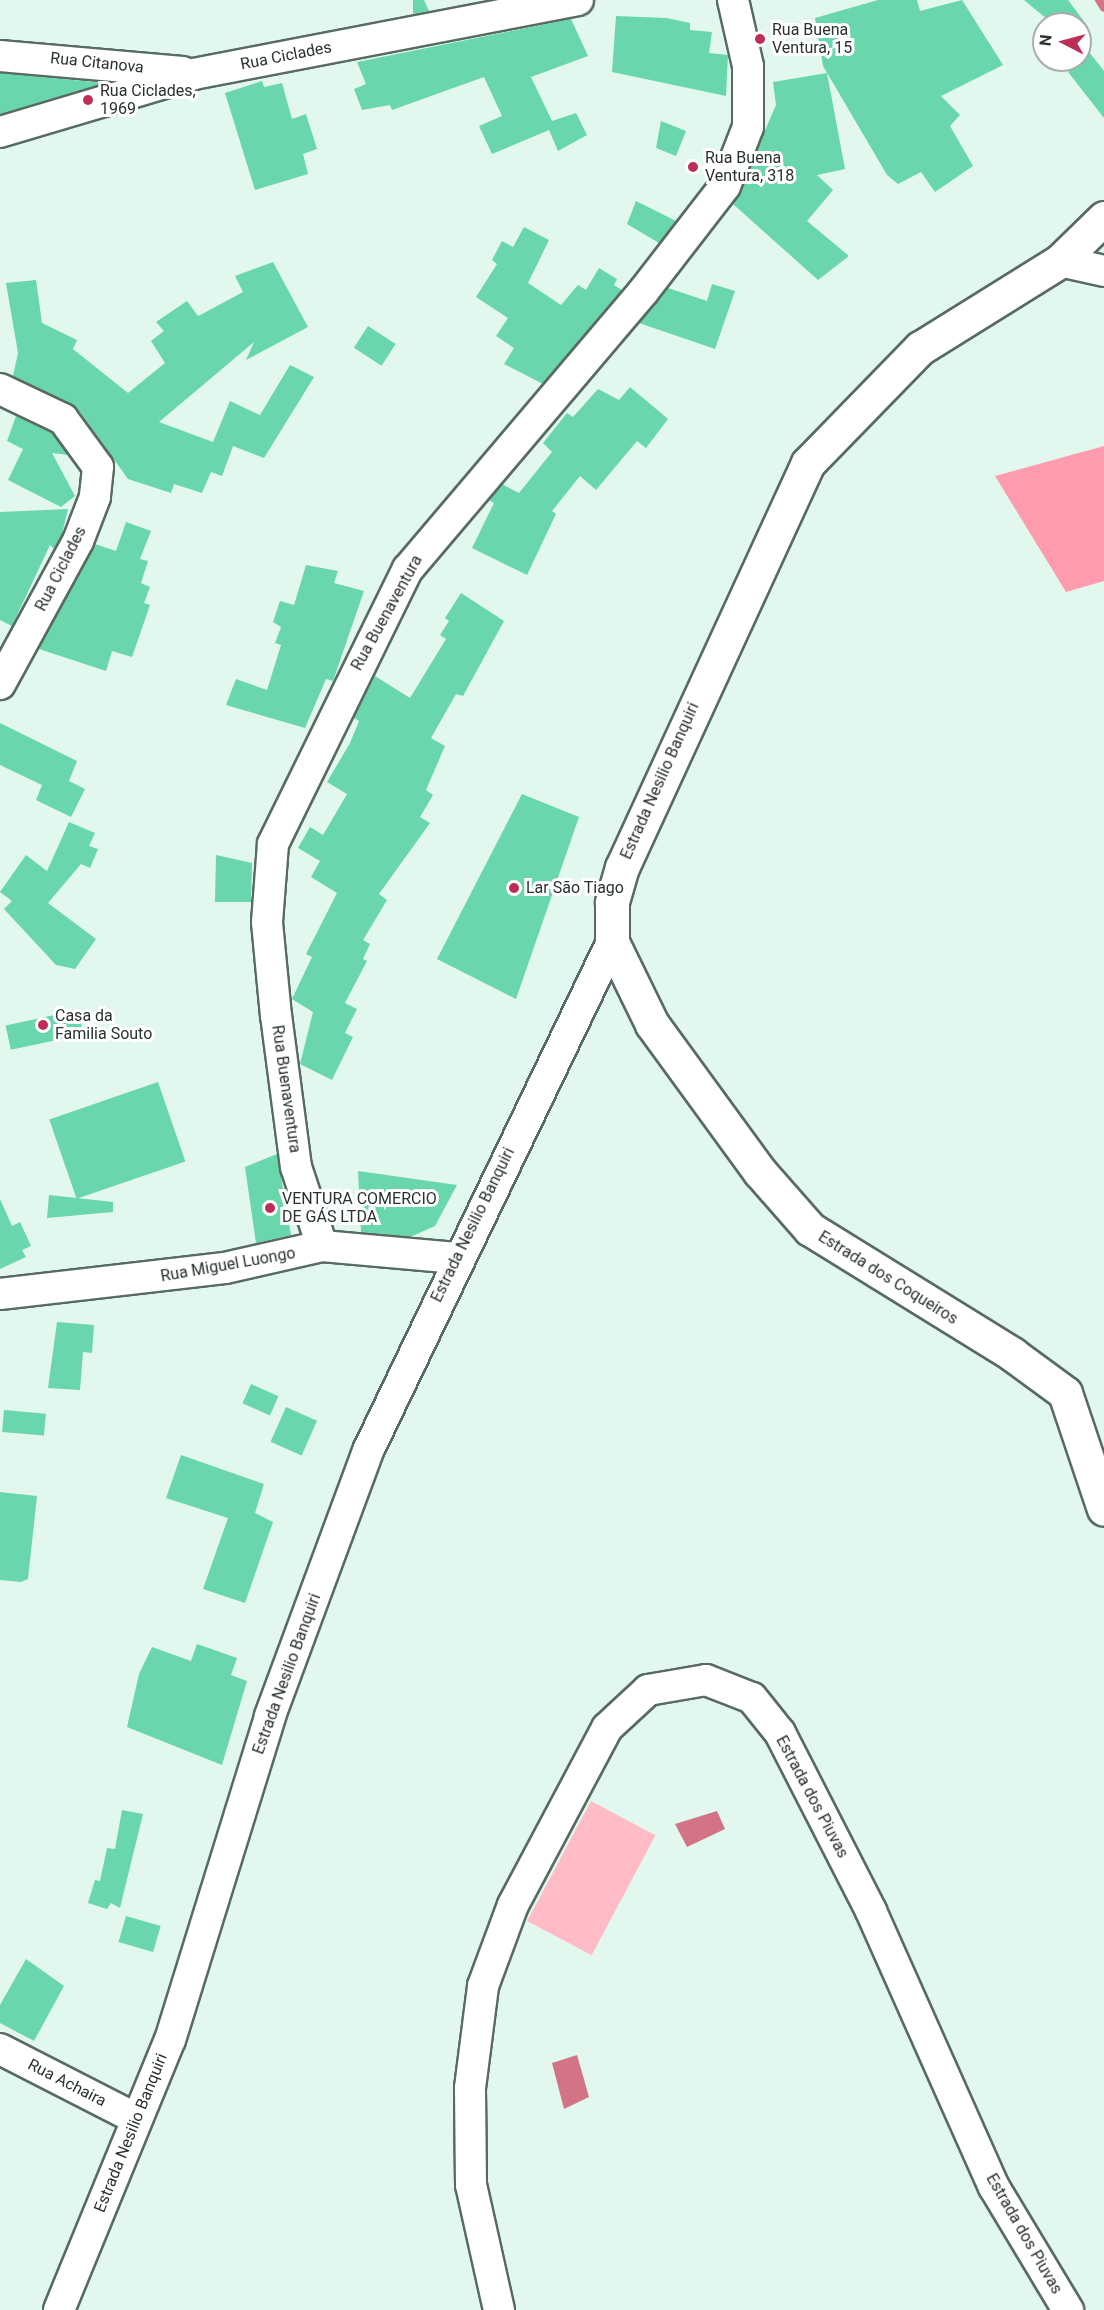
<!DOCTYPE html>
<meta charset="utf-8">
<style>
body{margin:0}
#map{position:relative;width:1104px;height:2310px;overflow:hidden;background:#e2f8ee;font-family:Roboto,sans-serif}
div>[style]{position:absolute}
.green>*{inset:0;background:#ffbcc6;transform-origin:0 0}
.forest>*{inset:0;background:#fe9cad}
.water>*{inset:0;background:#d27485}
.stream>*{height:8px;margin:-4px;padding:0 4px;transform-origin:4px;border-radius:4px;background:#d27485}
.building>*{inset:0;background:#69d6ac;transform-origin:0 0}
.roads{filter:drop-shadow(2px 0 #586b63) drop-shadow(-2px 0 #586b63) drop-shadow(0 2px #586b63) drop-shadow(0 -2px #586b63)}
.street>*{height:30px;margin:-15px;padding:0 15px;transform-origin:15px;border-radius:15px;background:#fff}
.secondary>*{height:33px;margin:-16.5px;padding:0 16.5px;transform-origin:16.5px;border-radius:16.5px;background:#fff}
.dots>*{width:16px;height:16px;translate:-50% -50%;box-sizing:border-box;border:3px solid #fff;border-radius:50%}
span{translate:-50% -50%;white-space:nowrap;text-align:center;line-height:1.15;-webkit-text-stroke:6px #fff;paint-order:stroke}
.poi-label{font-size:16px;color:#29322e}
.left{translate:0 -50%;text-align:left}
.street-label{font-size:16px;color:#29322e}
.north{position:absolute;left:1032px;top:12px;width:60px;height:60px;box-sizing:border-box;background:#fff;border:2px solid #a9adab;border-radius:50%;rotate:276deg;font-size:16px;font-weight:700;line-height:24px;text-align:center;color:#29322e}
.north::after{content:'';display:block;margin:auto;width:21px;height:27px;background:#bd2e57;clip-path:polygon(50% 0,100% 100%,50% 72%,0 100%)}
</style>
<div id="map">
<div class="green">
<div style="left:591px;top:1801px;width:73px;height:136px;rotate:28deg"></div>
</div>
<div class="forest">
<div style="clip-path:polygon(1104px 446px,1104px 581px,1066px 592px,995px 476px)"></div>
</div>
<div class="water">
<div style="clip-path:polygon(717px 1811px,725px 1829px,687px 1847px,675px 1824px)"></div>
<div style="clip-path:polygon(577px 2055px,589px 2097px,564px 2109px,552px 2063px)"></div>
</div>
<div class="stream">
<div style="left:1099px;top:0;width:9px;rotate:58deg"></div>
</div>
<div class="building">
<div style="clip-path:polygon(413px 0,424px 0,429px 11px,413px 14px)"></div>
<div style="clip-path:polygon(878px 0,917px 0,920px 11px,962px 0,1003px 65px,941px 96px,960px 115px,950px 126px,973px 166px,935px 192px,921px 172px,898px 184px,887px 175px,823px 66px,815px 18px)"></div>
<div style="clip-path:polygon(1024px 0,1068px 0,1086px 24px,1053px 24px)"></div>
<div style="clip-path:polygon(616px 16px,667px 18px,690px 23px,690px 30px,712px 32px,709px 53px,728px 55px,726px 96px,612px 72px)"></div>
<div style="clip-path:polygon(571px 19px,588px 56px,531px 77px,552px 121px,576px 113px,587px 135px,558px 151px,549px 130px,492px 154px,479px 126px,502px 116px,484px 77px,392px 110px,390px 105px,362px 110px,354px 89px,366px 84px,357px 62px)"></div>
<div style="clip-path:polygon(1089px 52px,1104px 71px,1104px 118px,1068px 72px)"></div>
<div style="clip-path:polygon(0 73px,105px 83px,0 114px)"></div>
<div style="clip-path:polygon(827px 73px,845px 169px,817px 175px,833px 190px,807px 221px,849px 256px,818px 280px,733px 204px,776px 105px,773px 82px)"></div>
<div style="clip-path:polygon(262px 81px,264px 87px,282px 83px,292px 119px,306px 114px,317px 149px,303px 154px,308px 174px,255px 190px,225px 93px)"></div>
<div style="clip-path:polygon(661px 121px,686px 131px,676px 156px,656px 148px)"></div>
<div style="clip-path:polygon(636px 201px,676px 221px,659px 243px,627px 224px)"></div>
<div style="clip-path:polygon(524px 227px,549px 240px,528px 283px,561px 305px,578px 285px,586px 290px,599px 268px,617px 279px,614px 285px,622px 290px,543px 384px,504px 364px,514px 348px,496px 336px,508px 318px,476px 297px,497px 264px,492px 260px,502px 241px,513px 247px)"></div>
<div style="clip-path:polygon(273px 262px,308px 327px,246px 360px,254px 342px,159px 422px,213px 442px,230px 401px,260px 415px,290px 365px,314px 377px,264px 458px,233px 446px,222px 476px,211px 472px,202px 493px,174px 484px,171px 493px,128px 479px,77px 408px,13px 376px,18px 353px,6px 283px,36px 280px,42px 323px,77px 340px,73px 349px,128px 393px,165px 363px,151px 341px,164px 331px,156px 322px,187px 301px,198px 316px,204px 313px,243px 292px,235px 276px)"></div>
<div style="clip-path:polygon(712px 284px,735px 291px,715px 349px,639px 323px,668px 288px,707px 301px)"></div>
<div style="left:368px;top:326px;width:33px;height:26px;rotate:33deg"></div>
<div style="clip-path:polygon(630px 387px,668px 419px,646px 448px,637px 441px,596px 490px,580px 476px,552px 511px,556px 514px,527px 575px,472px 548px,494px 503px,489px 500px,502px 484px,519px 493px,552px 452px,543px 443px,567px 413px,573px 417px,598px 389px,619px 400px)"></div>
<div style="clip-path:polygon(16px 416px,52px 433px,68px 455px,52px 453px,75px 496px,61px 507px,8px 480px,23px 449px,7px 441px)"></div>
<div style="clip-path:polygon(68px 509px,62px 534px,54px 549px,50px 545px,12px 626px,0 620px,0 512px)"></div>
<div style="clip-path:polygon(126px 522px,151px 531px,140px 559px,148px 561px,141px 583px,150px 587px,144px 603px,150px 605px,132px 657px,112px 651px,106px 671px,39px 649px,95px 544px,116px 551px)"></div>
<div style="clip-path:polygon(306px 565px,338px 571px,334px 583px,364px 591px,333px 681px,326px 679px,305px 728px,226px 705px,236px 679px,267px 690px,281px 645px,275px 643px,281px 627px,273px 622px,280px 601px,294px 605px)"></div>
<div style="clip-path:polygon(461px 593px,504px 621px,463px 696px,456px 694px,431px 738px,445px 746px,426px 790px,433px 795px,420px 817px,430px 823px,379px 894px,387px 900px,363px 940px,370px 944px,363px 959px,367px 961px,345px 1003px,357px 1009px,345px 1033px,353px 1037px,332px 1080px,300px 1064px,313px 1012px,292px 999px,312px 957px,306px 954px,337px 893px,311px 877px,320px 861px,298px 848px,310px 827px,323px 835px,347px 794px,327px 782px,350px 743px,359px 721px,354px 718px,375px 676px,410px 698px,446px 639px,440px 635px,449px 621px,445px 618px)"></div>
<div style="clip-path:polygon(0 723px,77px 761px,69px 781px,85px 789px,71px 817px,36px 800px,42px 785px,0 765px)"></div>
<div style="clip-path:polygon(522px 794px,579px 817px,516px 999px,437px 959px)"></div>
<div style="clip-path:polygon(69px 822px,95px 833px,89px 846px,98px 849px,90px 868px,81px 864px,48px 903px,96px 939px,75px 969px,56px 965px,4px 909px,12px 901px,0 892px,26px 855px,47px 871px)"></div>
<div style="clip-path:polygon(216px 855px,252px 863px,251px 902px,215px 902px)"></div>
<div style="left:78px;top:1010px;width:25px;height:74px;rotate:78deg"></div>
<div style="left:158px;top:1082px;width:84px;height:115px;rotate:71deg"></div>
<div style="clip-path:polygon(277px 1154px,291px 1235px,256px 1243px,245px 1167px)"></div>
<div style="clip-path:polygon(358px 1171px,457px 1185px,435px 1226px,410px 1237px,361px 1232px)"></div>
<div style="clip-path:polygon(49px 1195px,113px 1202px,113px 1212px,47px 1218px)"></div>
<div style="clip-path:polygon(0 1199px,12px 1226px,20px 1222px,31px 1246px,22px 1250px,26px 1257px,0 1269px)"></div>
<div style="clip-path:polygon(57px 1322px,94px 1325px,92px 1353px,83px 1352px,80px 1390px,48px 1388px)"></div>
<div style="left:251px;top:1384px;width:30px;height:21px;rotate:24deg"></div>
<div style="left:286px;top:1407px;width:34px;height:38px;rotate:24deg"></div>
<div style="left:4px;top:1410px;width:42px;height:22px;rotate:5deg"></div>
<div style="clip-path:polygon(181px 1455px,264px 1484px,255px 1513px,273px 1522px,245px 1603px,203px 1589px,228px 1518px,166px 1498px)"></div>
<div style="clip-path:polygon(0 1492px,37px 1496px,28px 1579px,21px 1582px,0 1580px)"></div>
<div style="clip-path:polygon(197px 1644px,237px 1658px,231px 1675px,247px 1681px,222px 1765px,127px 1727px,139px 1674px,152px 1647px,191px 1661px)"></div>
<div style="clip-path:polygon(122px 1810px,143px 1814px,120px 1908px,111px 1903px,107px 1909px,88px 1903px,95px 1880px,100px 1881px,107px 1848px,115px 1849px)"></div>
<div style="left:126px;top:1916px;width:36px;height:27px;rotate:16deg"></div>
<div style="clip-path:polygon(26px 1959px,64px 1986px,34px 2041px,0 2023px,0 2005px)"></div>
</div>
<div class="roads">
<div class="street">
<div style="left:0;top:56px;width:183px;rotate:5deg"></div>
<div style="left:0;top:132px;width:202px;rotate:-16.6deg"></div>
<div style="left:194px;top:74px;width:391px;rotate:-10.9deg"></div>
<div style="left:1060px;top:261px;width:45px;rotate:12.8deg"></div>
<div style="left:0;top:389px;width:70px;rotate:25.5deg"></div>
<div style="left:63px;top:419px;width:59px;rotate:53.9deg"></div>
<div style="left:98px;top:467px;width:30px;rotate:96deg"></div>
<div style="left:95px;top:497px;width:47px;rotate:111.1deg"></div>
<div style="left:78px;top:541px;width:163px;rotate:118.6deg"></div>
<div style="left:322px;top:1246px;width:83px;rotate:-108.2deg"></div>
<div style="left:296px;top:1167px;width:152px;rotate:-97.5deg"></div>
<div style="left:276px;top:1016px;width:94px;rotate:-95.5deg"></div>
<div style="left:267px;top:922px;width:78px;rotate:-85.6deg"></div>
<div style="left:273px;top:844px;width:306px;rotate:-63.9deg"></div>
<div style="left:408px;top:569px;width:363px;rotate:-49.7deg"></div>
<div style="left:643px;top:292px;width:134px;rotate:-52.3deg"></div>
<div style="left:725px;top:186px;width:63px;rotate:-68.7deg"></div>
<div style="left:748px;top:127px;width:61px;rotate:-90deg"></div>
<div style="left:748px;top:66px;width:68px;rotate:-102.8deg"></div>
<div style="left:0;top:1294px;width:226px;rotate:-6.6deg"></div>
<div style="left:225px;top:1268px;width:99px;rotate:-12.8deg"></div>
<div style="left:322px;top:1246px;width:135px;rotate:5.1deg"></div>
<div style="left:0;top:2049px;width:152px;rotate:27.1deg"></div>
<div style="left:59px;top:2310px;width:292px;rotate:-67.7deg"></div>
<div style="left:170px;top:2040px;width:339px;rotate:-72.8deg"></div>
<div style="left:270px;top:1716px;width:283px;rotate:-69.7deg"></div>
<div style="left:368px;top:1451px;width:564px;rotate:-64.39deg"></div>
<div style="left:499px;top:2310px;width:128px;rotate:-102.6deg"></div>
<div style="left:471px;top:2185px;width:97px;rotate:-90.6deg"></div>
<div style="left:470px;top:2088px;width:103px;rotate:-82.7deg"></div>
<div style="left:483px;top:1986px;width:86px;rotate:-69.7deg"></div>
<div style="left:513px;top:1905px;width:200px;rotate:-62deg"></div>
<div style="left:607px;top:1728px;width:56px;rotate:-42.8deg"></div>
<div style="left:648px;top:1690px;width:59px;rotate:-9.8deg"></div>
<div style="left:706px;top:1680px;width:49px;rotate:21.4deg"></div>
<div style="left:752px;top:1698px;width:45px;rotate:51.3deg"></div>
<div style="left:780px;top:1733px;width:200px;rotate:62.9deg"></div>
<div style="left:871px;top:1911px;width:302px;rotate:66deg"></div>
<div style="left:994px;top:2187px;width:144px;rotate:59deg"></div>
</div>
<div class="secondary">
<div style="left:1104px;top:218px;width:62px;rotate:135.7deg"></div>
<div style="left:1060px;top:261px;width:165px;rotate:148.1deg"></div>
<div style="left:920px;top:348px;width:161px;rotate:134.2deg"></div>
<div style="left:808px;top:463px;width:445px;rotate:114.7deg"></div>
<div style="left:622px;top:867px;width:37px;rotate:106deg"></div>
<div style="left:612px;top:903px;width:39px;rotate:90deg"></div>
<div style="left:612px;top:942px;width:91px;rotate:64deg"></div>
<div style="left:652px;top:1024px;width:183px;rotate:53.9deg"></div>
<div style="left:760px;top:1172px;width:76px;rotate:48.7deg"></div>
<div style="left:810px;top:1229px;width:238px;rotate:31.7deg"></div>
<div style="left:1012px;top:1354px;width:66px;rotate:36.3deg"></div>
<div style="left:1065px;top:1393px;width:122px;rotate:71.4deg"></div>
</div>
</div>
<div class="dots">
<div style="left:760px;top:39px;background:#bd2e57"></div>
<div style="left:88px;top:100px;background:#bd2e57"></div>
<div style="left:693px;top:167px;background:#bd2e57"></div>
<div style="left:514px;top:888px;background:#bd2e57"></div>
<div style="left:43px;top:1025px;background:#bd2e57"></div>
<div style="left:270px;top:1208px;background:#bd2e57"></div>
</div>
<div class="poi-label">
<span class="left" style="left:772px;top:39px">Rua Buena<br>Ventura, 15</span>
<span class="left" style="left:100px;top:100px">Rua Ciclades,<br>1969</span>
<span class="left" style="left:705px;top:167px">Rua Buena<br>Ventura, 318</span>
<span class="left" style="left:526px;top:888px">Lar São Tiago</span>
<span class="left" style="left:55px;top:1025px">Casa da<br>Familia Souto</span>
<span class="left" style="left:282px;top:1208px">VENTURA COMERCIO<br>DE GÁS LTDA</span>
</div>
<div class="street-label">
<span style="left:286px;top:56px;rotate:-11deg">Rua Ciclades</span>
<span style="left:97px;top:63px;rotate:6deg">Rua Citanova</span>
<span style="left:61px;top:569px;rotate:-63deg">Rua Ciclades</span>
<span style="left:387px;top:613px;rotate:-61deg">Rua Buenaventura</span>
<span style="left:660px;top:781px;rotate:-66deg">Estrada Nesilio Banquiri</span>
<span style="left:286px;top:1089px;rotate:82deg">Rua Buenaventura</span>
<span style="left:473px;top:1225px;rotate:-64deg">Estrada Nesilio Banquiri</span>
<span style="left:228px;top:1265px;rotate:-10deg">Rua Miguel Luongo</span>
<span style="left:888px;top:1278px;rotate:32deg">Estrada dos Coqueiros</span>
<span style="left:287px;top:1674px;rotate:-70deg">Estrada Nesilio Banquiri</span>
<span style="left:812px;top:1797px;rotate:62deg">Estrada dos Piuvas</span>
<span style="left:67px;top:2083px;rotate:27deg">Rua Achaira</span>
<span style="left:131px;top:2133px;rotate:-68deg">Estrada Nesilio Banquiri</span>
<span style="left:1024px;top:2234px;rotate:60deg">Estrada dos Piuvas</span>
</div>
<div class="north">N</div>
</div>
